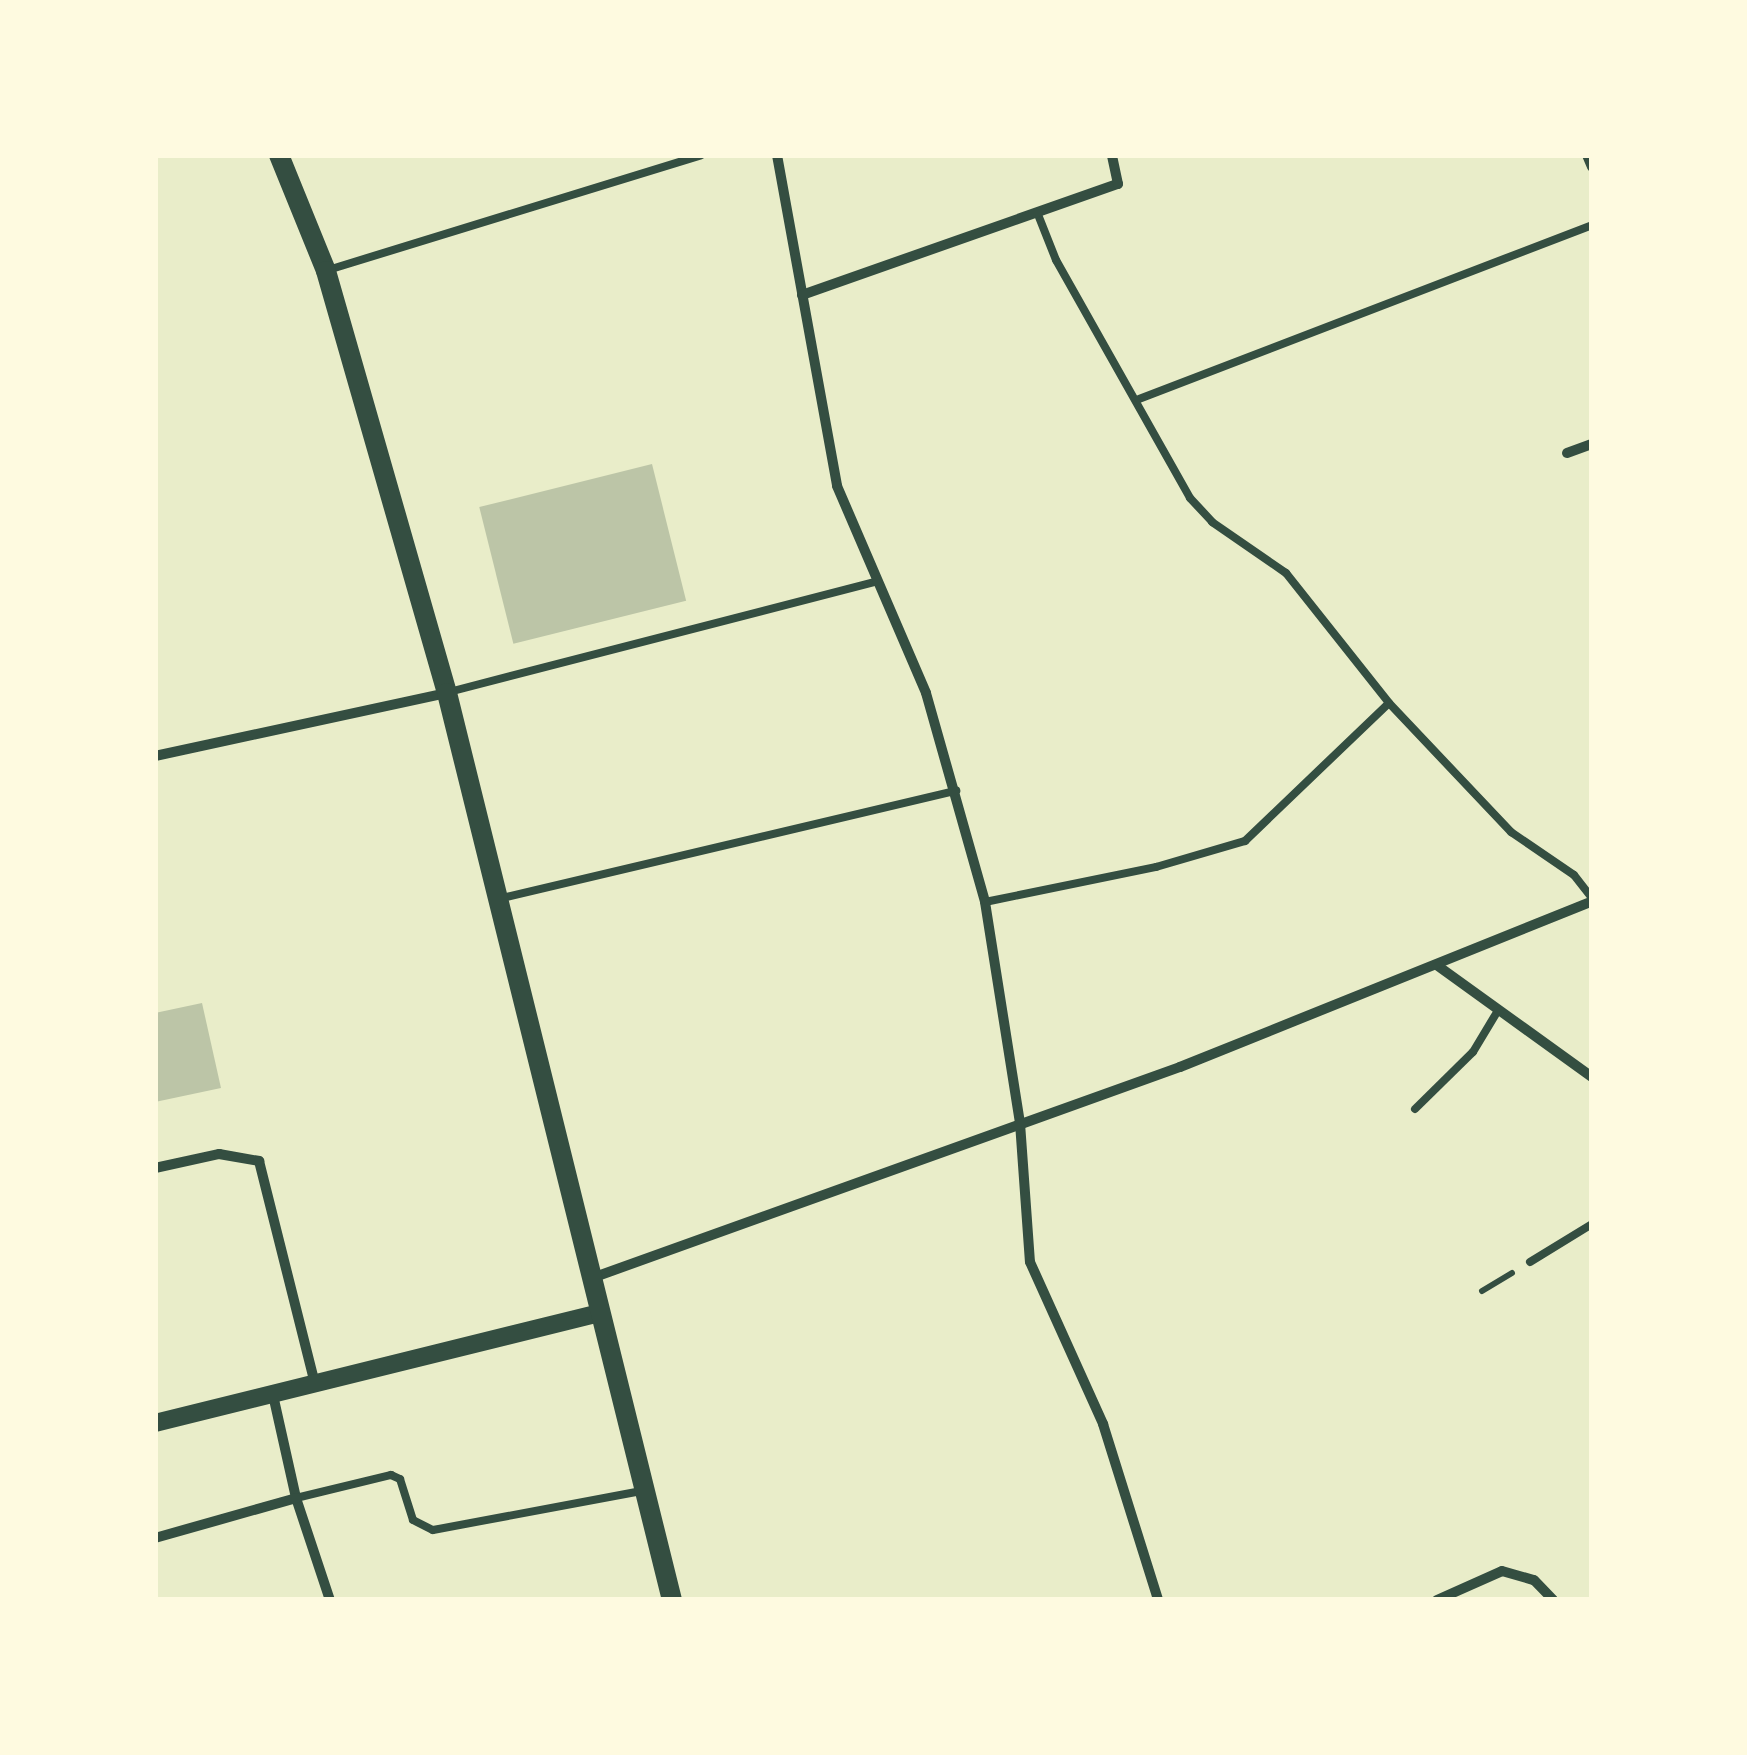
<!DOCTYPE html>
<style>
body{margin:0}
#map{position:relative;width:1747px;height:1755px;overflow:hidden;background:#e9edc9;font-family:Commissioner,sans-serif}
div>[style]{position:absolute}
.building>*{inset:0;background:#bcc5a7;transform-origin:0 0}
.path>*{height:6px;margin:-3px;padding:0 3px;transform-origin:3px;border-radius:3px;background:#344e41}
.service>*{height:8px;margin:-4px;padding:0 4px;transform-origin:4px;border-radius:4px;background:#344e41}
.minor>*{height:10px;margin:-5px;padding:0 5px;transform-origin:5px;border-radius:5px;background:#344e41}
.tertiary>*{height:18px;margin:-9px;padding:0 9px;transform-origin:9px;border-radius:9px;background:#344e41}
.secondary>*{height:20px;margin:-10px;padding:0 10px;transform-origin:10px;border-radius:10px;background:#344e41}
span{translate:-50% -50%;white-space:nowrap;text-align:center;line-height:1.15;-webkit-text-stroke:8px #fefae0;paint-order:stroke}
.frame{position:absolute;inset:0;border:158px solid #fefae0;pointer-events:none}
</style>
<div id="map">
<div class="building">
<div style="left:652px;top:464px;width:141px;height:178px;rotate:76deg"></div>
<div style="clip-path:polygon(202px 1003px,221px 1088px,155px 1102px,155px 1013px)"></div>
</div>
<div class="path">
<div style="left:1482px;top:1291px;width:35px;rotate:-31deg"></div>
</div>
<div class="service">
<div style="left:1037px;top:212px;width:52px;rotate:68.4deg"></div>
<div style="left:1056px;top:260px;width:273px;rotate:60.6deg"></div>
<div style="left:1190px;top:498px;width:33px;rotate:47deg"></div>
<div style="left:1212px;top:522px;width:90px;rotate:34.6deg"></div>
<div style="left:1286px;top:573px;width:166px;rotate:51.6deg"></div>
<div style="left:1389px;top:703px;width:178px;rotate:46.6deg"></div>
<div style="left:1511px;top:832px;width:76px;rotate:34.3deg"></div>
<div style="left:1574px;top:875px;width:29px;rotate:52deg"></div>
<div style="left:328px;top:270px;width:390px;rotate:-17.1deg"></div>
<div style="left:1139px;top:399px;width:485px;rotate:-21deg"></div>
<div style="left:449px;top:692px;width:440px;rotate:-14.5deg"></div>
<div style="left:498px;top:899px;width:471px;rotate:-13.3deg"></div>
<div style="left:985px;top:902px;width:175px;rotate:-11.6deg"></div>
<div style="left:1156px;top:867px;width:93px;rotate:-16.3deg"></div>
<div style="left:1245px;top:841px;width:199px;rotate:-43.8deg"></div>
<div style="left:1415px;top:1109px;width:81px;rotate:-44.5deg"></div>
<div style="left:1473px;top:1052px;width:47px;rotate:-59deg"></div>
<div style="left:1530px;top:1262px;width:73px;rotate:-31.5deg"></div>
<div style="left:296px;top:1498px;width:98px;rotate:-13.6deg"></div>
<div style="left:391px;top:1475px;width:10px;rotate:24deg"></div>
<div style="left:400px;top:1479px;width:43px;rotate:72.4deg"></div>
<div style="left:413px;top:1520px;width:22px;rotate:27deg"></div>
<div style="left:433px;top:1530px;width:212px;rotate:-10.6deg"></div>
</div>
<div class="minor">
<div style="left:777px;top:155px;width:336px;rotate:79.7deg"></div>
<div style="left:837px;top:486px;width:225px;rotate:66.7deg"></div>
<div style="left:926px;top:693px;width:217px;rotate:74.2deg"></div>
<div style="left:985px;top:902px;width:224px;rotate:81deg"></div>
<div style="left:1020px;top:1123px;width:139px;rotate:85.9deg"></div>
<div style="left:1030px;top:1262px;width:178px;rotate:65.7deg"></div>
<div style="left:1103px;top:1424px;width:184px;rotate:72.6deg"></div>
<div style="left:1587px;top:155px;width:13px;rotate:67deg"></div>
<div style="left:802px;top:295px;width:335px;rotate:-19.4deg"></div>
<div style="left:1118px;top:184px;width:30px;rotate:-102deg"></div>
<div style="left:1567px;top:453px;width:27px;rotate:-20deg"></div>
<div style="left:155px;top:756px;width:299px;rotate:-12.2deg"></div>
<div style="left:1438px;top:966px;width:190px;rotate:35.8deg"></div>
<div style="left:155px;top:1168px;width:66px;rotate:-12.3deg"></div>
<div style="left:219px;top:1154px;width:41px;rotate:9.9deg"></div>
<div style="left:259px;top:1161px;width:230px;rotate:75.9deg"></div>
<div style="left:592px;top:1278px;width:625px;rotate:-19.74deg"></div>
<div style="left:1180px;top:1067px;width:444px;rotate:-21.9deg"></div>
<div style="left:273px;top:1395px;width:106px;rotate:77.4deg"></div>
<div style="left:296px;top:1498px;width:108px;rotate:71.6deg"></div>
<div style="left:155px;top:1538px;width:147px;rotate:-15.8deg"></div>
<div style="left:1437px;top:1600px;width:71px;rotate:-24deg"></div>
<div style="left:1502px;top:1571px;width:33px;rotate:16deg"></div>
<div style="left:1534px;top:1580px;width:28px;rotate:46deg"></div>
</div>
<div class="tertiary">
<div style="left:155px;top:1423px;width:458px;rotate:-13.9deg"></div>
</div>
<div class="secondary">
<div style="left:279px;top:155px;width:125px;rotate:67.9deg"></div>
<div style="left:326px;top:271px;width:439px;rotate:74deg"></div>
<div style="left:447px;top:693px;width:934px;rotate:76.07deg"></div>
</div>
<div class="frame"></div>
</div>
